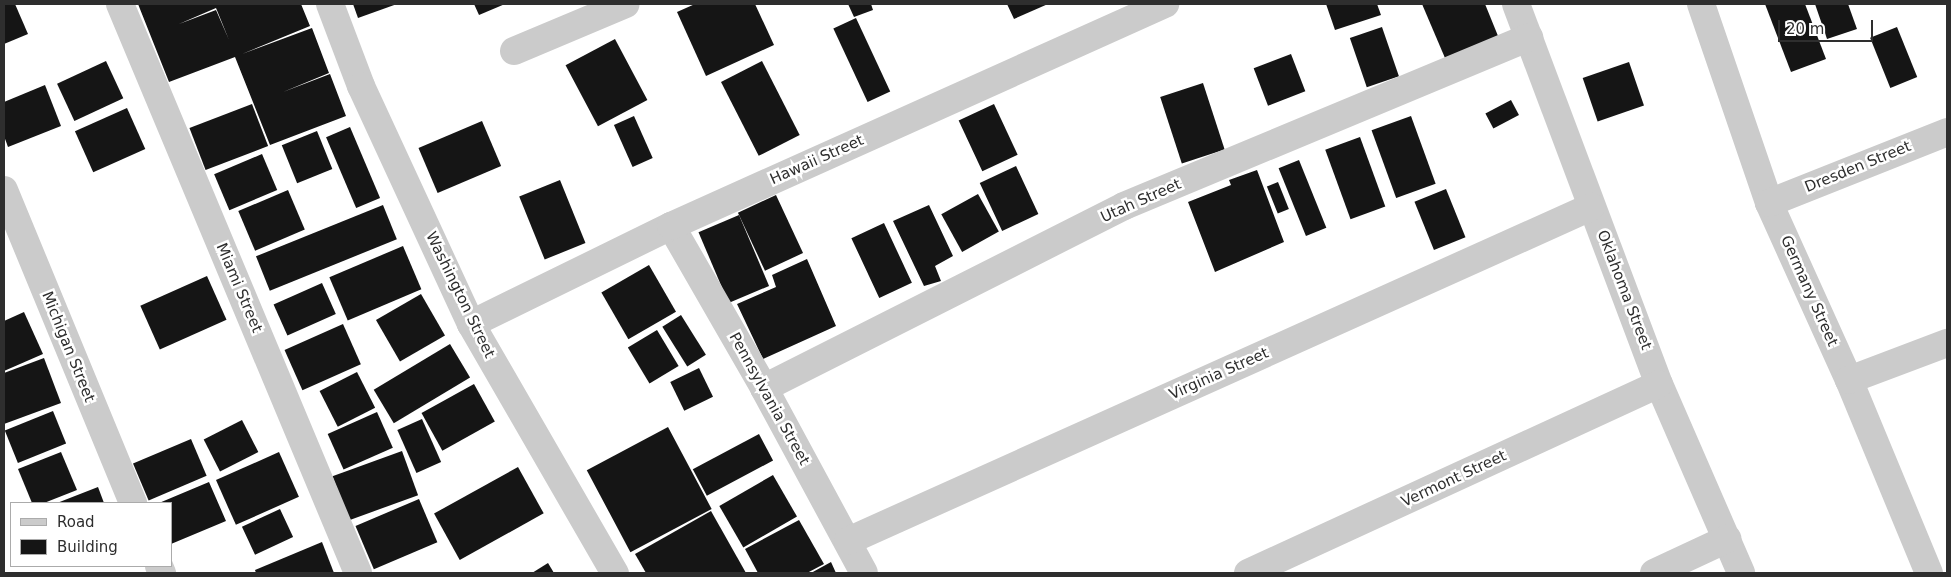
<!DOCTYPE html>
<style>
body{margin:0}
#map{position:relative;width:1951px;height:577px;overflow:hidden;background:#fff;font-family:"DejaVu Sans",sans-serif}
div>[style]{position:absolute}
.building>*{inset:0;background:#151515;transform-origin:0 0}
.minor>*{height:28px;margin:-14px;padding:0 14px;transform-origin:14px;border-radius:14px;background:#cbcbcb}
span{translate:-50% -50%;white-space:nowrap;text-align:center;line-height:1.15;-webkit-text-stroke:5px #fff;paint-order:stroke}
.street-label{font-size:15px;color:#2e2e2e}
.frame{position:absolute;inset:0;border:5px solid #2e2e2e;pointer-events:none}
.legend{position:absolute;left:10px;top:502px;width:162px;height:65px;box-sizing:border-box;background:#fff;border:1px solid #ababab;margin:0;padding:6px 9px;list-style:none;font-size:15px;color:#2e2e2e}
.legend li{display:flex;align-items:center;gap:10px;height:25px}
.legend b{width:25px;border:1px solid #ababab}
.scale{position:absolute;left:1778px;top:20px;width:95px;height:22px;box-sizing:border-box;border:2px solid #2e2e2e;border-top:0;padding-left:6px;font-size:15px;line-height:18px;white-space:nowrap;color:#2e2e2e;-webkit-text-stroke:4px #fff;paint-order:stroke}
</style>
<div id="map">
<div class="building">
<div style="clip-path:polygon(4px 4px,15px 4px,28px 34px,4px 44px)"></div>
<div style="clip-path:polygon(evenodd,138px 4px,301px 4px,310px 26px,242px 54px,312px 28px,329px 73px,283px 92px,330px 74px,346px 116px,270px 145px,235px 57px,169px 82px,138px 4px,216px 8px,229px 40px,216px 10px,179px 24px,216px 8px)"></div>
<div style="clip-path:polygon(353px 4px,397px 4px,358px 18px)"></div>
<div style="clip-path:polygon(474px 4px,505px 4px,479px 15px)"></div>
<div style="clip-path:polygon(695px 4px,755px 4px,774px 45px,706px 76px,677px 12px)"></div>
<div style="clip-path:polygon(848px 4px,871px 4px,873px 10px,854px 17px)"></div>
<div style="clip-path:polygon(1007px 4px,1048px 4px,1014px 19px)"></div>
<div style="clip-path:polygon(1326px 4px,1377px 4px,1381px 15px,1335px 30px)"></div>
<div style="clip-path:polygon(1422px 4px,1485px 4px,1498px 36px,1445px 58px)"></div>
<div style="clip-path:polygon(1765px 4px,1805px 4px,1826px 59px,1791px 72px)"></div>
<div style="clip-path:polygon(1815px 4px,1848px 4px,1857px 29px,1827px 39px)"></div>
<div style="left:856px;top:18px;width:81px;height:25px;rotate:65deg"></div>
<div style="left:1382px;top:27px;width:52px;height:34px;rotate:71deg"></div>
<div style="left:1897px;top:27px;width:54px;height:29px;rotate:68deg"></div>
<div style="left:615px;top:39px;width:69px;height:56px;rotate:62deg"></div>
<div style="left:1291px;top:54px;width:40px;height:40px;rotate:69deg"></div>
<div style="left:106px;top:61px;width:41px;height:54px;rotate:65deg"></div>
<div style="left:762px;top:61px;width:83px;height:46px;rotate:63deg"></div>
<div style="left:1629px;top:62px;width:46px;height:49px;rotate:71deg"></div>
<div style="left:1203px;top:83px;width:70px;height:45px;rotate:72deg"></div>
<div style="clip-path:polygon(45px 85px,61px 126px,8px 147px,4px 136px,4px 102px)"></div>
<div style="left:1511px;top:100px;width:17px;height:29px;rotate:62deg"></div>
<div style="left:252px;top:104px;width:45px;height:67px;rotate:69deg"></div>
<div style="left:994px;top:104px;width:56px;height:39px;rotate:65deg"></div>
<div style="left:127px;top:108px;width:45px;height:57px;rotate:66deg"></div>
<div style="left:634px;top:116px;width:46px;height:22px;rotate:66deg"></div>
<div style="left:1411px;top:116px;width:72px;height:42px;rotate:70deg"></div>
<div style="left:482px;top:121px;width:49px;height:69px;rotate:67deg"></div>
<div style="left:350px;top:127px;width:77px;height:26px;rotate:67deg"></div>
<div style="left:317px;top:131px;width:41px;height:38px;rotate:68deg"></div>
<div style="left:1360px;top:137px;width:74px;height:37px;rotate:70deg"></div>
<div style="left:262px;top:154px;width:39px;height:52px;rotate:67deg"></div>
<div style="left:1299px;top:160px;width:73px;height:22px;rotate:68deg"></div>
<div style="left:1016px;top:166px;width:53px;height:40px;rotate:65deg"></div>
<div style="clip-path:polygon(1257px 170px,1284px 242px,1215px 272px,1188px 202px,1231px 185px,1229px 180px)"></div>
<div style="left:560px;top:180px;width:68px;height:44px;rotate:68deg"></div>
<div style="left:1278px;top:182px;width:29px;height:12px;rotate:68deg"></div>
<div style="left:1446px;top:189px;width:52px;height:34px;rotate:68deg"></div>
<div style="left:288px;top:190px;width:43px;height:54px;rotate:67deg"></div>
<div style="left:978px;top:194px;width:43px;height:42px;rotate:61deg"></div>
<div style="left:776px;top:195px;width:64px;height:42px;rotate:65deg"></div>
<div style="left:383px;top:205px;width:37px;height:137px;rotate:68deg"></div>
<div style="clip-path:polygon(929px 205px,953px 256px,935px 266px,941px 281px,924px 286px,893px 221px)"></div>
<div style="left:739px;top:215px;width:77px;height:44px;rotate:67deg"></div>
<div style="left:884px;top:223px;width:66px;height:36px;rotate:65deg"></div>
<div style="left:403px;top:246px;width:47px;height:80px;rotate:67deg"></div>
<div style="clip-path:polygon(807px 259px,836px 326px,763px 359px,737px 304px,776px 287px,772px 275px)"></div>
<div style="left:649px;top:265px;width:54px;height:55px;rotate:60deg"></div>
<div style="left:207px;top:276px;width:48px;height:73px;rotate:66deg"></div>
<div style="left:322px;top:283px;width:34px;height:53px;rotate:66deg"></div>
<div style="left:421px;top:294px;width:48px;height:52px;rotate:60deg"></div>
<div style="clip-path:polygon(24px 312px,43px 354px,4px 371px,4px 321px)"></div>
<div style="left:681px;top:315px;width:47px;height:22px;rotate:58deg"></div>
<div style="left:343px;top:324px;width:44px;height:64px;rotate:66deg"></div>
<div style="left:657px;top:330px;width:42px;height:34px;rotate:59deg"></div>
<div style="left:450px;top:344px;width:39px;height:89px;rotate:59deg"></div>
<div style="clip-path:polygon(44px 358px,61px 403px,4px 424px,4px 373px)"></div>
<div style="left:699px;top:368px;width:32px;height:32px;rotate:64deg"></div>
<div style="left:357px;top:372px;width:40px;height:42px;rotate:63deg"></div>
<div style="left:474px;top:384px;width:43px;height:60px;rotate:61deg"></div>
<div style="left:53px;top:411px;width:35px;height:52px;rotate:68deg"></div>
<div style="left:377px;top:412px;width:39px;height:54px;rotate:66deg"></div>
<div style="left:422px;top:419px;width:47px;height:27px;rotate:66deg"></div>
<div style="left:242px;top:420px;width:36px;height:43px;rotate:63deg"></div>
<div style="left:668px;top:427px;width:93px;height:92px;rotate:62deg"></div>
<div style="left:759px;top:434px;width:30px;height:75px;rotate:62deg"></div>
<div style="left:191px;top:439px;width:40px;height:63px;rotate:67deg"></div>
<div style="left:402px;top:451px;width:47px;height:74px;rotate:70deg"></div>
<div style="clip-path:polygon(61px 452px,77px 490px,44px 503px,32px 503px,18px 469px)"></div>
<div style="left:279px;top:452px;width:49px;height:69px;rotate:66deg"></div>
<div style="left:518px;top:467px;width:53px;height:96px;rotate:61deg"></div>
<div style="left:773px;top:475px;width:48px;height:62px;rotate:60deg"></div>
<div style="clip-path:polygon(209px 482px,226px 521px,171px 544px,171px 503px,159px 503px)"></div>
<div style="clip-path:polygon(98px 487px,104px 503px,57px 503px)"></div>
<div style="left:419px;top:499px;width:47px;height:69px;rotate:67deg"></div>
<div style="left:280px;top:509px;width:31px;height:42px;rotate:65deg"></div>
<div style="clip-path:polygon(711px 511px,746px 573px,646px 573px,635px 554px)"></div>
<div style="clip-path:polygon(799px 520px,824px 564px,807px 573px,758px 573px,745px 549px)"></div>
<div style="clip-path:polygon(322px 542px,334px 573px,256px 573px,255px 570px)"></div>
<div style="clip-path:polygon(831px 562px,836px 573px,811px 573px)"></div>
<div style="clip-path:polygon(548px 563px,554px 573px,532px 573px)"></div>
</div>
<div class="minor">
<div style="left:120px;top:4px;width:617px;rotate:67.3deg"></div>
<div style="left:330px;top:4px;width:88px;rotate:69.3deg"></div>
<div style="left:361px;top:86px;width:262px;rotate:65.2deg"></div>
<div style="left:471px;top:324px;width:288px;rotate:60deg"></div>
<div style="left:1516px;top:4px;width:406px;rotate:69.4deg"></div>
<div style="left:1659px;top:384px;width:206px;rotate:66.5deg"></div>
<div style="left:1701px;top:4px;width:210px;rotate:71.1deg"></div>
<div style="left:1769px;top:203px;width:194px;rotate:65.7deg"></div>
<div style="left:1849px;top:380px;width:209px;rotate:67.5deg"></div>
<div style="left:514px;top:51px;width:121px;rotate:-22.8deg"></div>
<div style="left:4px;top:190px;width:339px;rotate:67.6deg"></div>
<div style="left:1769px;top:203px;width:192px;rotate:-21.7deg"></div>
<div style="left:671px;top:226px;width:187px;rotate:60.1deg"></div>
<div style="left:764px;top:388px;width:210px;rotate:61.6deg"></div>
<div style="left:471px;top:324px;width:223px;rotate:-26.1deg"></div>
<div style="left:671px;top:226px;width:542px;rotate:-24.2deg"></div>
<div style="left:1849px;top:380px;width:105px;rotate:-20.7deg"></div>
<div style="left:764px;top:388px;width:403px;rotate:-26.8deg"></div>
<div style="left:1124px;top:206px;width:439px;rotate:-22.6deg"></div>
<div style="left:848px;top:541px;width:815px;rotate:-24.21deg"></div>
<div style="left:159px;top:566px;width:8px;rotate:67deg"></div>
<div style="left:1248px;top:573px;width:452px;rotate:-24.7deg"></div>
<div style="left:1654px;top:573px;width:81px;rotate:-25deg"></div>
</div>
<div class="street-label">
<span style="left:817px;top:160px;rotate:-24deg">Hawaii Street</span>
<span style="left:1858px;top:167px;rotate:-22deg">Dresden Street</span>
<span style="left:1141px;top:201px;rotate:-24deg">Utah Street</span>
<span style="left:239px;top:288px;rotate:67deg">Miami Street</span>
<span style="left:1624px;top:290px;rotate:69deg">Oklahoma Street</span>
<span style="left:1809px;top:291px;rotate:66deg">Germany Street</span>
<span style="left:460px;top:295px;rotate:64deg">Washington Street</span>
<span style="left:68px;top:347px;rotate:68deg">Michigan Street</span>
<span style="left:1219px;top:374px;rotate:-24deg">Virginia Street</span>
<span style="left:769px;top:399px;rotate:61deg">Pennsylvania Street</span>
<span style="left:1454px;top:479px;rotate:-25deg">Vermont Street</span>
</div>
<div class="frame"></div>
<ul class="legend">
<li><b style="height:6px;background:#cbcbcb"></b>Road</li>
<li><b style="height:14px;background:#151515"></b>Building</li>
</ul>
<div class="scale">20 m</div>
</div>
